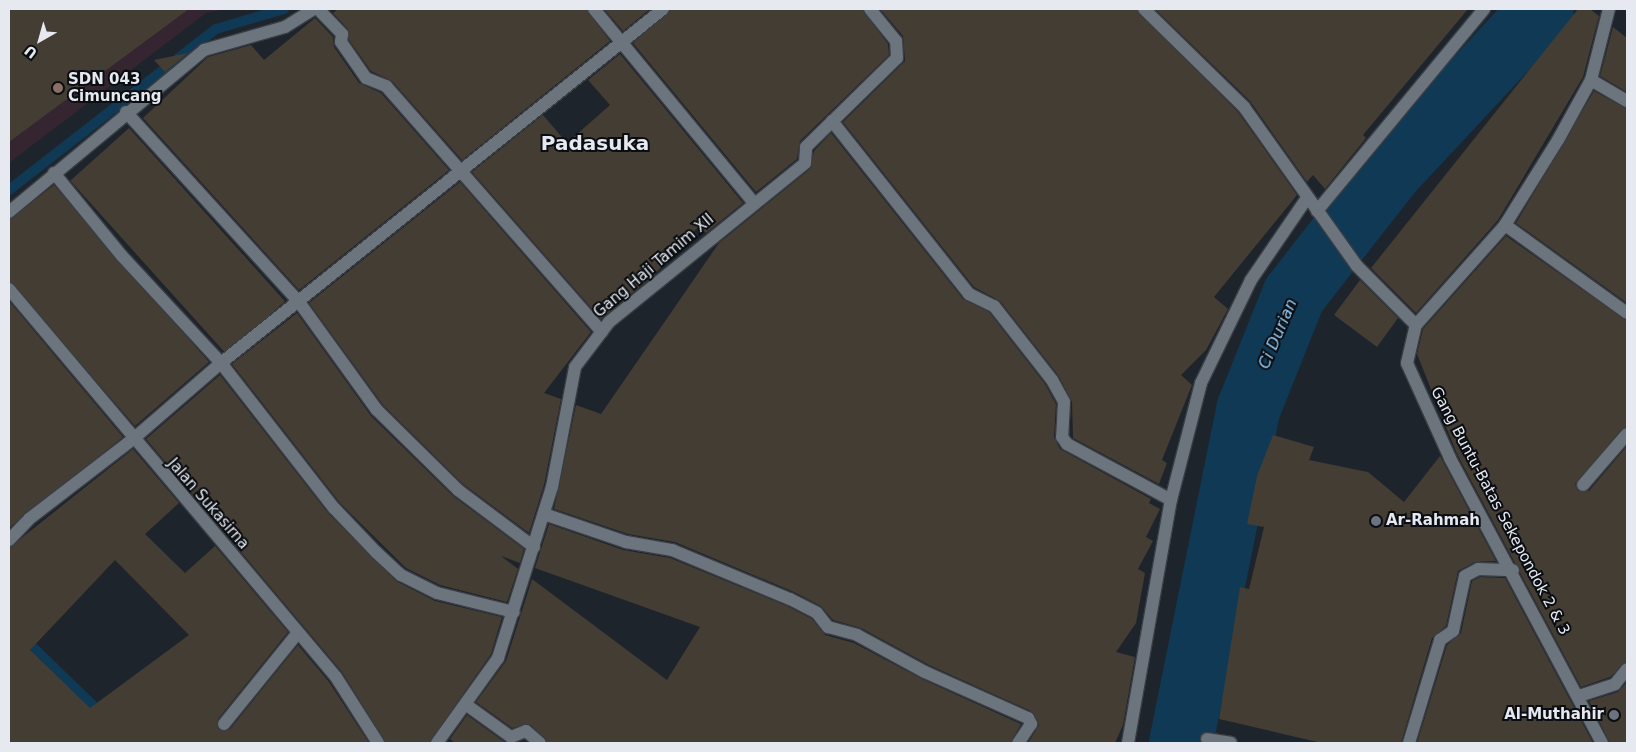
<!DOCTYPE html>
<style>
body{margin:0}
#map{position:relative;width:1636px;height:752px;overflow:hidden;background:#1e242c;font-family:"DejaVu Sans",sans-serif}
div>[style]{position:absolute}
.education>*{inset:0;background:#342530}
.stream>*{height:10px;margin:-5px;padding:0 5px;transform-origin:5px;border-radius:5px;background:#0f3954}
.river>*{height:64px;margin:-32px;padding:0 32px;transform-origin:32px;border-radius:32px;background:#0f3954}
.building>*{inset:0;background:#433d33;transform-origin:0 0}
.roads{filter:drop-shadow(1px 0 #393e44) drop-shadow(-1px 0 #393e44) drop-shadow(0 1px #393e44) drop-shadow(0 -1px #393e44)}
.street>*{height:12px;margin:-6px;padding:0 6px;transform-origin:6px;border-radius:6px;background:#6c747e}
.dots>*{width:14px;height:14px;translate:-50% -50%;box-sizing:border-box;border:2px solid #0a0d11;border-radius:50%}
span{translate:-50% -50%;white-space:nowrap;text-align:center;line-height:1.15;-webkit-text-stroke:4px #0a0d11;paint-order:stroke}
.poi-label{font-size:15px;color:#e6eaf0;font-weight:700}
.left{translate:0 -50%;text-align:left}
.right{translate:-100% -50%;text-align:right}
.street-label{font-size:15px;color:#e6eaf0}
.water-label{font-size:16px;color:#94ccf7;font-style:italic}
.district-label{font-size:20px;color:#e6eaf0;font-weight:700}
.frame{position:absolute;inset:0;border:10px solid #e6eaf0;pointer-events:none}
.north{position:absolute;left:15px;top:15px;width:50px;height:50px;-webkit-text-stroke:4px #0a0d11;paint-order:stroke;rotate:218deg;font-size:14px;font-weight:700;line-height:20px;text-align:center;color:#e6eaf0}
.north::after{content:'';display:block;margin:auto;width:18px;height:22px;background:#e6eaf0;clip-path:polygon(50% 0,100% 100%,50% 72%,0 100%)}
</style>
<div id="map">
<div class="education">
<div style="clip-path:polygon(9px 9px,226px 9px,206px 13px,9px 163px)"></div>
</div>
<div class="stream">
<div style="left:9px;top:190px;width:262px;rotate:-37.9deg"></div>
<div style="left:216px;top:29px;width:71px;rotate:-16.4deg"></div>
<div style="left:9px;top:624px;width:129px;rotate:44.1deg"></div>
</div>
<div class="river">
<div style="left:1181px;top:743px;width:340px;rotate:-78.6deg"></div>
<div style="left:1248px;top:410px;width:124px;rotate:-68.2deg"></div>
<div style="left:1294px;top:295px;width:157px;rotate:-52deg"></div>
<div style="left:1391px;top:171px;width:221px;rotate:-47deg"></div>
</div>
<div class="building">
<div style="clip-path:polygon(9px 9px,189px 9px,9px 142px)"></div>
<div style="clip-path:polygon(338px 9px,586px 9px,610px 41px,462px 160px,392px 81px,371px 71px,349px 40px,348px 29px,333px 13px)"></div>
<div style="clip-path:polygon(604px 9px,650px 9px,623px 31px)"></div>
<div style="clip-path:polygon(671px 9px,862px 9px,888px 44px,889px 55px,800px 141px,797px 159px,756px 192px,633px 43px)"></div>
<div style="clip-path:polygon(880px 9px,1136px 9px,1238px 112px,1297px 195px,1214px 297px,1228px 309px,1206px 350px,1181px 375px,1192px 385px,1162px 460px,1167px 463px,1159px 484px,1073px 438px,1072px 402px,1058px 375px,1000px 301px,974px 287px,843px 122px,905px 61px,903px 36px)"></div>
<div style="clip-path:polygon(1155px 9px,1468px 9px,1363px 135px,1366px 138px,1325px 189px,1313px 175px,1307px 182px,1250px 101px)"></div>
<div style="clip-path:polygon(1578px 9px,1590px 9px,1599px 16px,1583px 77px,1498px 220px,1416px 313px,1371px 268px)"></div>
<div style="clip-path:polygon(315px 18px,333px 37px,334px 47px,359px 83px,381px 93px,449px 170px,299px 290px,143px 118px,208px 57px,251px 45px,264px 60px)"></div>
<div style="clip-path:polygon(1613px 27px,1627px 38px,1627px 92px,1600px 76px)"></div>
<div style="clip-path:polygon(188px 53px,165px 72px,154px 60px)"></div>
<div style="clip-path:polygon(620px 54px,743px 203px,706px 233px,699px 226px,653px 276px,601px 319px,472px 172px,543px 115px,567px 143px,610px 105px,588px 80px)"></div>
<div style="clip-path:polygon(1594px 91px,1627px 109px,1627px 303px,1516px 223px)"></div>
<div style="left:129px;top:128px;width:233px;height:79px;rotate:48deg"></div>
<div style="clip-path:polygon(831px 133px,963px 299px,989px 312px,1045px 384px,1056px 404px,1054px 437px,1060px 449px,1151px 499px,1149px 503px,1160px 509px,1146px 537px,1153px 541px,1138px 569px,1145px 573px,1136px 623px,1116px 652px,1135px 657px,1123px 725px,1115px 743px,1028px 743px,1039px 725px,1031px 711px,929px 665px,861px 628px,833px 620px,821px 606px,794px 592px,675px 542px,628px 534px,554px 509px,576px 405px,601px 414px,719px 243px,810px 169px,814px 151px)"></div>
<div style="clip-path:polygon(460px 182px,591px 332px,544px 393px,561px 399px,544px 485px,529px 533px,463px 484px,383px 405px,309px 303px)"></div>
<div style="clip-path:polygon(54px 185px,209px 362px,135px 426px,9px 281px,9px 220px)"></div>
<div style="clip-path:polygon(1506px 236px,1627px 321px,1627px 426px,1575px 484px,1578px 491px,1589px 491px,1627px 446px,1627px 661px,1610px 677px,1581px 687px,1457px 454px,1417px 354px,1423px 329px)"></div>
<div style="clip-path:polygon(1360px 280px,1398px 318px,1377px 347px,1334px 315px)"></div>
<div style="clip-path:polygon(9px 301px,123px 437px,9px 528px)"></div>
<div style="clip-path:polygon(297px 313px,371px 416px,453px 496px,524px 549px,520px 563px,501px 556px,518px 569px,507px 602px,440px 585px,406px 568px,340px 503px,232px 364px)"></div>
<div style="clip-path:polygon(220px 375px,328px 513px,396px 581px,435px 601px,502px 617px,491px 654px,429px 743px,386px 743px,342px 672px,146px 439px)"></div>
<div style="clip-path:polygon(1273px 435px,1314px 447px,1309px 460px,1368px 472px,1404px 502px,1440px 456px,1496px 561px,1475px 562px,1458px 571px,1446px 626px,1432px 638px,1401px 743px,1322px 743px,1219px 719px,1240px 587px,1249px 589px,1264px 527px,1247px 524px,1257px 476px)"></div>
<div style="clip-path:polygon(evenodd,133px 449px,179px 503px,145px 534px,185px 573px,215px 546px,288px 632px,218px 719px,219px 730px,230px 729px,298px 645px,329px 682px,369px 743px,9px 743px,9px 548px,133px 449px,115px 560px,189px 635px,90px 708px,30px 650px,115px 560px)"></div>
<div style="clip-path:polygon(549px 524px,623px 550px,670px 558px,787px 606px,812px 619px,825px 635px,854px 643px,922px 679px,1021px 724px,1010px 743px,548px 743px,531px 725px,512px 728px,476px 702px,506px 661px,532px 579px,667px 680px,700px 627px,535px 568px)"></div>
<div style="clip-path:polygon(1480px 577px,1505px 578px,1593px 743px,1417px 743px,1447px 645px,1461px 633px,1472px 581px)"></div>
<div style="clip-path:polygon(1627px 682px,1627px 743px,1610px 743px,1589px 701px,1618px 692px)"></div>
<div style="clip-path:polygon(467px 715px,506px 743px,455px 743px,450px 739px)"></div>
</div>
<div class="roads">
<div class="street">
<div style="left:318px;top:9px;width:35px;rotate:46deg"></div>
<div style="left:342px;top:34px;width:8px;rotate:97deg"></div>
<div style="left:341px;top:42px;width:44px;rotate:55.2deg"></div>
<div style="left:366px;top:78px;width:22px;rotate:22deg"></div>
<div style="left:386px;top:86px;width:327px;rotate:48.7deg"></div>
<div style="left:594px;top:9px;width:251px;rotate:50.5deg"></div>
<div style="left:1144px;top:9px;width:140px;rotate:44.4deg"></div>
<div style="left:1244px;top:107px;width:195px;rotate:54.6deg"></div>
<div style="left:1357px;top:266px;width:83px;rotate:45deg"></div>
<div style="left:1591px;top:80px;width:42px;rotate:30.3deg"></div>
<div style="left:126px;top:112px;width:257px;rotate:47.7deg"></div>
<div style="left:299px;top:302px;width:133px;rotate:54.2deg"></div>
<div style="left:377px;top:410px;width:114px;rotate:44.6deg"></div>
<div style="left:458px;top:490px;width:95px;rotate:36.9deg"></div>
<div style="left:832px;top:121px;width:221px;rotate:51.6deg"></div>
<div style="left:969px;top:294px;width:28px;rotate:26deg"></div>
<div style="left:994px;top:306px;width:94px;rotate:51.9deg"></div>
<div style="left:1052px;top:380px;width:25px;rotate:61deg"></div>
<div style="left:1064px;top:402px;width:35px;rotate:93deg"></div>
<div style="left:1062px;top:437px;width:9px;rotate:54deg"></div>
<div style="left:1067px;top:444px;width:118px;rotate:28.3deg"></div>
<div style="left:54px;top:173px;width:107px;rotate:50.7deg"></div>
<div style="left:122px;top:256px;width:146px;rotate:47.2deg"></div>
<div style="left:221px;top:363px;width:184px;rotate:52.1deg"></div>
<div style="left:334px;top:508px;width:61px;rotate:46.3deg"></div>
<div style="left:376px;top:552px;width:34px;rotate:43deg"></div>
<div style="left:401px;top:575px;width:40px;rotate:26.6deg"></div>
<div style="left:437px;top:593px;width:79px;rotate:13.9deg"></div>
<div style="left:1317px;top:211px;width:262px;rotate:-50.4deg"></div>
<div style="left:9px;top:212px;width:254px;rotate:-39.7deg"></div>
<div style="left:204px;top:50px;width:84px;rotate:-15.9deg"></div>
<div style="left:285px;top:27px;width:34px;rotate:-32deg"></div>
<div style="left:1505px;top:225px;width:150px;rotate:35.8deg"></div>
<div style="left:9px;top:289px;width:507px;rotate:49.88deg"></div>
<div style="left:336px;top:677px;width:78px;rotate:57.5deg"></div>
<div style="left:1583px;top:485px;width:67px;rotate:-49.2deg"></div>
<div style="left:544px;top:514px;width:87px;rotate:18.9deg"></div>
<div style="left:626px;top:542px;width:47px;rotate:9.9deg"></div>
<div style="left:672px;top:550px;width:128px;rotate:22.6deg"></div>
<div style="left:790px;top:599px;width:30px;rotate:27deg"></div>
<div style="left:817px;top:613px;width:18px;rotate:52deg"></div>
<div style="left:828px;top:627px;width:30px;rotate:15deg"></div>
<div style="left:857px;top:635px;width:77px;rotate:28.6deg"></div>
<div style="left:925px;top:672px;width:113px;rotate:24.1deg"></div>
<div style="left:1028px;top:718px;width:7px;rotate:63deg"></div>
<div style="left:1031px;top:724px;width:23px;rotate:124deg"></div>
<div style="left:9px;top:540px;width:29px;rotate:-46deg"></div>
<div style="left:29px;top:519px;width:130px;rotate:-37.5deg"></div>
<div style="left:132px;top:440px;width:118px;rotate:-40.9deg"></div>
<div style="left:221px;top:363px;width:566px;rotate:-38.69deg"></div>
<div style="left:1579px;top:696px;width:38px;rotate:-18deg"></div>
<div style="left:1615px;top:684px;width:19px;rotate:-51deg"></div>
<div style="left:468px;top:706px;width:53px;rotate:35.8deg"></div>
<div style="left:511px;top:737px;width:16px;rotate:-22deg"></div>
<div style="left:526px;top:731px;width:18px;rotate:41deg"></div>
<div style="left:224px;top:724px;width:116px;rotate:-51deg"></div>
<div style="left:1207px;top:739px;width:24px;rotate:9deg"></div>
<div style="left:437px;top:743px;width:105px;rotate:-54.3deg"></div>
<div style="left:498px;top:658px;width:179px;rotate:-72.5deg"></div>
<div style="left:552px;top:487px;width:122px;rotate:-79.1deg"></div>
<div style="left:575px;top:367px;width:56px;rotate:-52.9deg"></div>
<div style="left:609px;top:322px;width:252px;rotate:-39deg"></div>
<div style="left:805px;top:163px;width:16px;rotate:-86deg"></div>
<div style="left:806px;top:147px;width:127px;rotate:-44.4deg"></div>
<div style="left:897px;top:58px;width:17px;rotate:-93deg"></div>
<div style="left:896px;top:41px;width:41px;rotate:-129.1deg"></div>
<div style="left:1128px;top:743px;width:247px;rotate:-80deg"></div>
<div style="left:1171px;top:500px;width:121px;rotate:-75.6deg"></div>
<div style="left:1201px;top:383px;width:114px;rotate:-64.1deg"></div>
<div style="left:1251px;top:280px;width:99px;rotate:-55.7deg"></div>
<div style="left:1409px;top:743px;width:108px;rotate:-73.2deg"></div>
<div style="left:1440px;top:640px;width:16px;rotate:-35deg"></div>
<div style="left:1453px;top:631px;width:56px;rotate:-77.7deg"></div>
<div style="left:1465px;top:576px;width:15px;rotate:-28deg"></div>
<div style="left:1478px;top:569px;width:35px;rotate:2deg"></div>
<div style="left:1602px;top:743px;width:323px;rotate:-118.1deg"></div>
<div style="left:1450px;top:458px;width:104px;rotate:-114.4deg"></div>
<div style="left:1407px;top:363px;width:39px;rotate:-77deg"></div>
<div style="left:1416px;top:325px;width:134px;rotate:-48.3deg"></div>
<div style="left:1505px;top:225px;width:100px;rotate:-58.1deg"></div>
<div style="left:1558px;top:140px;width:68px;rotate:-61.2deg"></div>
<div style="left:1591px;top:80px;width:73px;rotate:-75.8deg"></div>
</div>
</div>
<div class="dots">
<div style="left:58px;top:88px;background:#8d6e63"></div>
<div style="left:1376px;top:521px;background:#6b7280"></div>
<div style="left:1614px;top:715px;background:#6b7280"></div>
</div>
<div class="poi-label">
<span class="left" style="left:68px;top:88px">SDN 043<br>Cimuncang</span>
<span class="left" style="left:1386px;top:521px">Ar-Rahmah</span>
<span class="right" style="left:1604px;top:715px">Al-Muthahir</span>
</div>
<div class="street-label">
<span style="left:654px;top:266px;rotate:-40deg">Gang Haji Tamim XII</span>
<span style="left:208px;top:504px;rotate:49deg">Jalan Sukasirna</span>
<span style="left:1500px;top:511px;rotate:62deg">Gang Buntu-Batas Sekepondok 2 &amp; 3</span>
</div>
<div class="water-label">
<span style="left:1278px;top:334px;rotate:-67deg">Ci Durian</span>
</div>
<div class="district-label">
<span style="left:595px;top:143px">Padasuka</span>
</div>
<div class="frame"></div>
<div class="north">U</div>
</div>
